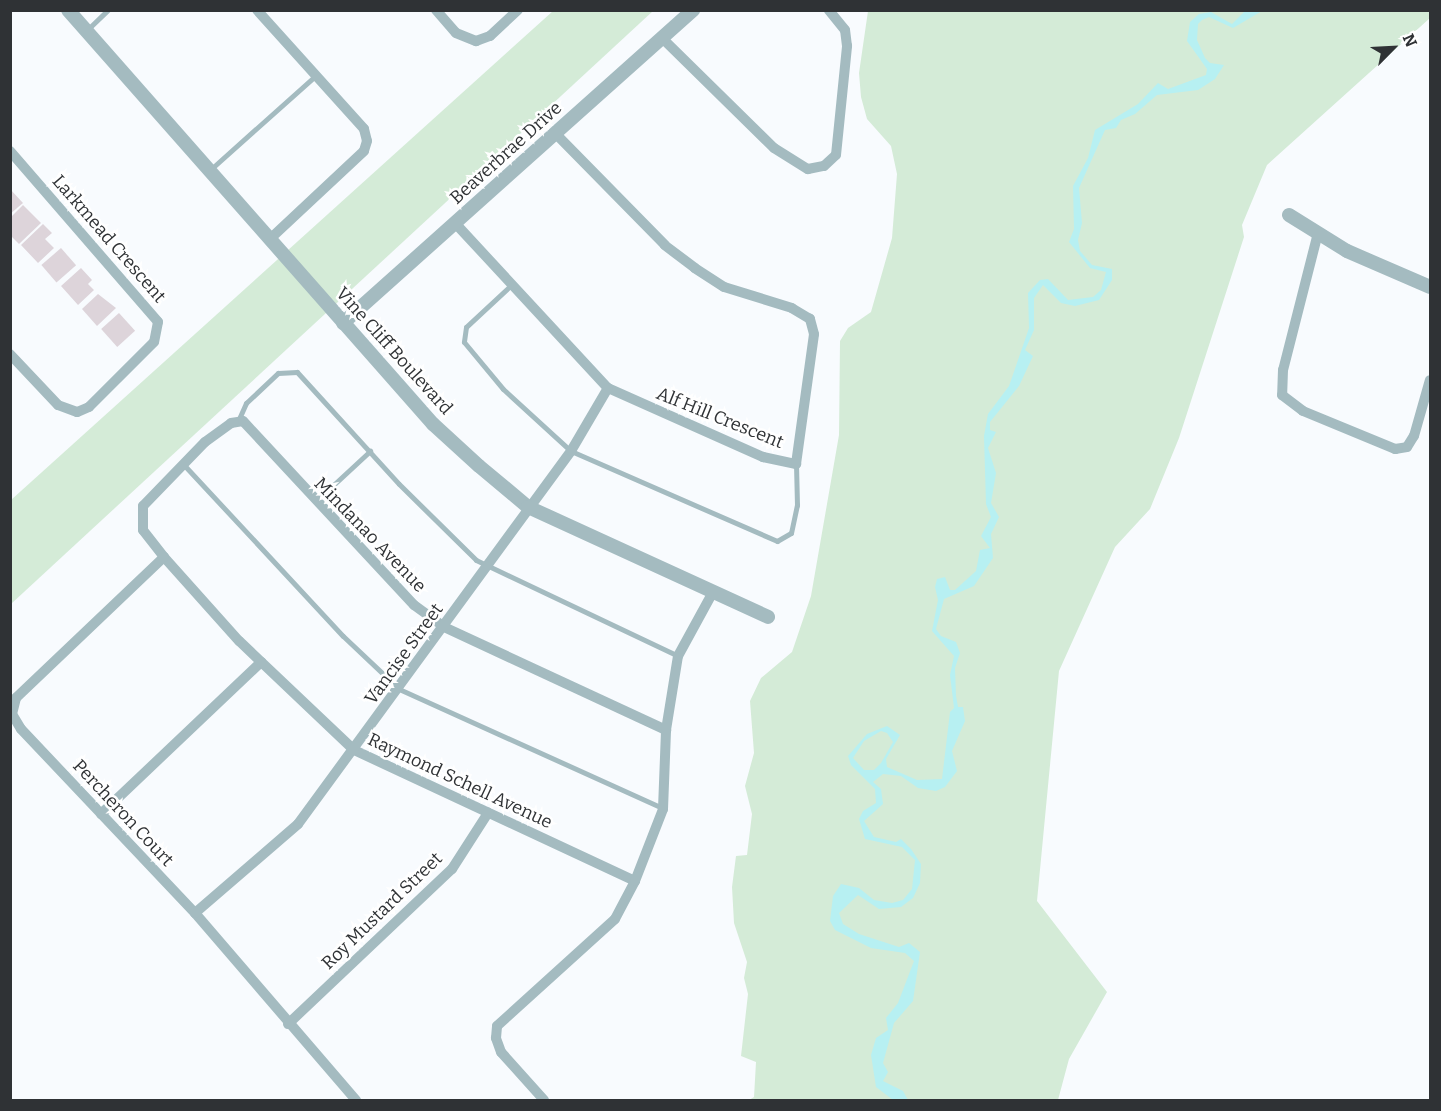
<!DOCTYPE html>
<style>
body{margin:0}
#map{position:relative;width:1441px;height:1111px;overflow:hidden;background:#f8fbfe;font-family:Bitter,serif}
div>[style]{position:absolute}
.green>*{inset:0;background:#d4ebd7}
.water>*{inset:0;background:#b7f0f2}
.building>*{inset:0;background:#ddd4da;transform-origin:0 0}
.service>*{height:5px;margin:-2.5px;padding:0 2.5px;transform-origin:2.5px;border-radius:2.5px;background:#a4bbc0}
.minor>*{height:10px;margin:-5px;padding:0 5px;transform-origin:5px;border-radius:5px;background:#a4bbc0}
.tertiary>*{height:14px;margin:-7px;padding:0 7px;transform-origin:7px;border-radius:7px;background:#a4bbc0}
span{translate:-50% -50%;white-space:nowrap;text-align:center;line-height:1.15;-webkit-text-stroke:5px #fff;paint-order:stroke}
.street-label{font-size:18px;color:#2f3235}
.frame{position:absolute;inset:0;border:12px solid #2f3235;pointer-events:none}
.north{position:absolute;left:1363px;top:18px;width:60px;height:60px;-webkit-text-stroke:4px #fff;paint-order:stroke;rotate:66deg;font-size:16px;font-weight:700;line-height:24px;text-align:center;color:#2f3235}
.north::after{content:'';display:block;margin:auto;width:21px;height:27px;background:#2f3235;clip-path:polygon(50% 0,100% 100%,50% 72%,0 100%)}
</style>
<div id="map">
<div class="green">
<div style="clip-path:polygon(553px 11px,653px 11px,11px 604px,11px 500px)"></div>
<div style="clip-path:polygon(868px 11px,1430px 11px,1430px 18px,1267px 165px,1242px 225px,1244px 237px,1179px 438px,1150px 509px,1115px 547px,1059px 671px,1037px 901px,1107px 992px,1069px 1059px,1058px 1100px,749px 1100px,754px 1097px,756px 1062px,741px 1056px,748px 994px,744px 978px,747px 962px,734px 923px,732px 887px,736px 856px,747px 855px,752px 814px,745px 786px,754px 753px,750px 701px,761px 678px,792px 652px,811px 596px,839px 435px,840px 341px,848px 328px,871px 312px,892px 238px,897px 174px,891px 146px,867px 119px,861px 97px,859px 73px)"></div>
</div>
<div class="water">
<div style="clip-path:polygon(evenodd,1262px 11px,1233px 28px,1209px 17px,1202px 20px,1198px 24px,1197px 40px,1205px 58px,1210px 63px,1224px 65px,1215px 79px,1198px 90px,1157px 95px,1135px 114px,1121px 120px,1116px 128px,1105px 130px,1079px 188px,1082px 223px,1078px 240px,1080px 251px,1092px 265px,1112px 269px,1112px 280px,1099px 300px,1075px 306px,1061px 303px,1043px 285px,1034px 298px,1034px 330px,1025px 350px,1033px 356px,1019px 386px,990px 422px,990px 430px,996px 432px,988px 448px,996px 473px,991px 503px,999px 517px,991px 534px,993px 558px,974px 586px,944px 599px,936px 629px,941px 636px,956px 642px,960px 653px,955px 668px,956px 696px,958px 707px,963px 707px,965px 721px,952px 751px,957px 771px,945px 787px,936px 791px,918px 788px,901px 776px,883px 774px,873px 782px,881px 789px,883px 804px,864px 821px,874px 837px,896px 842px,901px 839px,911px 849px,921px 864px,920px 883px,913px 898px,901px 907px,879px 909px,858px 895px,839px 913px,843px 924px,859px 934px,899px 947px,909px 943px,920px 952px,913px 1001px,894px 1023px,883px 1063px,888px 1072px,883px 1081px,903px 1091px,908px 1100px,893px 1100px,876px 1087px,871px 1055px,876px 1038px,888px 1030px,886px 1018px,898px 1003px,914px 961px,905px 953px,871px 948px,835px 930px,830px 921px,833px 896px,841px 884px,859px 888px,874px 900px,892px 903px,903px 900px,912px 889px,915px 860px,902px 847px,865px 839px,859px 819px,863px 811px,876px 803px,875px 789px,851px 765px,848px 756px,867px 734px,887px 726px,900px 735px,886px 759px,887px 767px,917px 780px,942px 779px,950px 712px,954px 708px,950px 675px,954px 656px,932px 631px,938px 600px,935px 587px,937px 579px,945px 577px,950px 590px,955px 590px,976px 571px,980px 550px,990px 548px,981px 536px,991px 517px,986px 504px,984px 436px,988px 414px,1009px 386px,1029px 328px,1028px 293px,1040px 280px,1048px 279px,1068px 300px,1093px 297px,1101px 290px,1106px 272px,1090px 268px,1069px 242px,1074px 229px,1073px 186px,1088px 158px,1095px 130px,1138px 104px,1158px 83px,1168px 89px,1206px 75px,1207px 69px,1187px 41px,1190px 22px,1199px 14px,1211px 12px,1232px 24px,1244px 12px,1262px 11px,881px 731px,887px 733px,893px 742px,881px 763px,874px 770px,864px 770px,853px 758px,864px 741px,881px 731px)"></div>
</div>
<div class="building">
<div style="clip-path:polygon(10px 189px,23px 203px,10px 214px)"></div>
<div style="clip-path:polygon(23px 205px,41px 223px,19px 244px,10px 235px,10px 218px)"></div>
<div style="clip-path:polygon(43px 224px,52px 233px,45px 239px,54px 248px,38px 263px,21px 245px)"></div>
<div style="left:61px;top:248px;width:23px;height:26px;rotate:49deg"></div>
<div style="clip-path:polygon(81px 268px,92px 280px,88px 284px,94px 290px,78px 305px,61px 286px)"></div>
<div style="clip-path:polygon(98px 294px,116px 308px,97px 326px,82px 309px)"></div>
<div style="left:119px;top:313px;width:24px;height:24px;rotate:48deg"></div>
</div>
<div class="service">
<div style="left:87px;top:30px;width:29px;rotate:-44deg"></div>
<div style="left:211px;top:169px;width:141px;rotate:-41.8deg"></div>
<div style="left:510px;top:286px;width:60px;rotate:137deg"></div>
<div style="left:466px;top:327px;width:15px;rotate:98deg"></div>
<div style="left:464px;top:342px;width:61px;rotate:50.3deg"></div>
<div style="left:503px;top:389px;width:92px;rotate:42.4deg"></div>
<div style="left:571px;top:451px;width:225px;rotate:23.6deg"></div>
<div style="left:777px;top:541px;width:16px;rotate:-30deg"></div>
<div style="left:791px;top:533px;width:29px;rotate:-78deg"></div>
<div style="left:797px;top:505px;width:41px;rotate:-91.4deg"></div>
<div style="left:238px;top:421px;width:20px;rotate:-66deg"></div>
<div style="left:246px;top:403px;width:44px;rotate:-43.2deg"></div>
<div style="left:278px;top:373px;width:19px;rotate:-3deg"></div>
<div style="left:297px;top:372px;width:151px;rotate:47.7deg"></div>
<div style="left:399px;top:484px;width:108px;rotate:44.6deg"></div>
<div style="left:476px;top:560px;width:224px;rotate:25.4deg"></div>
<div style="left:184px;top:465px;width:233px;rotate:47.1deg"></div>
<div style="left:343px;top:636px;width:77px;rotate:43.4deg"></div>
<div style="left:399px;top:689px;width:289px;rotate:24.3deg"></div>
<div style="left:316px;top:501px;width:74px;rotate:-42.8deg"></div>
</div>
<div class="minor">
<div style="left:257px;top:10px;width:160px;rotate:48deg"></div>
<div style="left:364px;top:129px;width:12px;rotate:76deg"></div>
<div style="left:367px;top:141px;width:10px;rotate:107deg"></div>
<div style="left:364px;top:151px;width:129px;rotate:136.9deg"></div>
<div style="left:436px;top:10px;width:30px;rotate:49deg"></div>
<div style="left:456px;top:33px;width:22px;rotate:22deg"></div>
<div style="left:476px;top:41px;width:15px;rotate:-20deg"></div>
<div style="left:490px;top:36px;width:38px;rotate:-43deg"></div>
<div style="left:662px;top:38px;width:157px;rotate:44.5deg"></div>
<div style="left:774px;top:148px;width:40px;rotate:32deg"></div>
<div style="left:808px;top:169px;width:16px;rotate:-11deg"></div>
<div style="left:824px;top:166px;width:16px;rotate:-43deg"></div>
<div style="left:836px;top:155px;width:110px;rotate:-84.2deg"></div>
<div style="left:847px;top:46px;width:16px;rotate:-97deg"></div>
<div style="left:845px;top:30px;width:26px;rotate:-129deg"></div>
<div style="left:10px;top:151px;width:226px;rotate:49.1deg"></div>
<div style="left:158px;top:322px;width:20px;rotate:101deg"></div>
<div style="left:154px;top:342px;width:92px;rotate:135deg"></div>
<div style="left:89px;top:407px;width:13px;rotate:157deg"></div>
<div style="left:77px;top:412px;width:20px;rotate:-160deg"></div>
<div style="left:58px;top:405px;width:70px;rotate:-133.3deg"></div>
<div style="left:455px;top:223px;width:225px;rotate:47.2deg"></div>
<div style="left:608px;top:388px;width:170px;rotate:24deg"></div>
<div style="left:763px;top:457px;width:34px;rotate:12deg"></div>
<div style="left:796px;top:464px;width:131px;rotate:-82.1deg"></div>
<div style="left:814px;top:334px;width:16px;rotate:-105deg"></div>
<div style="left:810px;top:319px;width:21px;rotate:-149deg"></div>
<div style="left:792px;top:308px;width:71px;rotate:-162.8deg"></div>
<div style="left:724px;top:287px;width:35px;rotate:-147deg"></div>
<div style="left:695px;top:268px;width:38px;rotate:-143deg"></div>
<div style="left:665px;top:245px;width:157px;rotate:-134.5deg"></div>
<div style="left:1318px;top:233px;width:141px;rotate:104.3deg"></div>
<div style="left:1283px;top:370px;width:25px;rotate:92deg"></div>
<div style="left:1282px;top:395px;width:26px;rotate:37deg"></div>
<div style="left:1303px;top:411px;width:100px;rotate:22.4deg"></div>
<div style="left:1395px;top:449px;width:12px;rotate:-9deg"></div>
<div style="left:1407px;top:447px;width:13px;rotate:-58deg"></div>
<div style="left:1414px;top:436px;width:58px;rotate:-74.1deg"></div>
<div style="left:164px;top:557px;width:204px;rotate:136.4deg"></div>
<div style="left:16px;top:698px;width:16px;rotate:104deg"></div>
<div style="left:12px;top:714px;width:17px;rotate:59deg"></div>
<div style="left:21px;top:729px;width:253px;rotate:46.6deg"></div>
<div style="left:195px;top:913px;width:247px;rotate:49.3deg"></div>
<div style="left:101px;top:814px;width:221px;rotate:-43.5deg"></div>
<div style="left:635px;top:881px;width:310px;rotate:-155deg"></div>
<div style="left:354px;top:750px;width:158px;rotate:-136.5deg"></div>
<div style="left:239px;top:641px;width:113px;rotate:-131.8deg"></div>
<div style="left:164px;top:557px;width:34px;rotate:-128deg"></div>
<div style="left:143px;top:530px;width:24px;rotate:-90deg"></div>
<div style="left:143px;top:506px;width:89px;rotate:-45.9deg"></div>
<div style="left:205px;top:442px;width:32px;rotate:-36deg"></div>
<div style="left:231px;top:423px;width:12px;rotate:-9deg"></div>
<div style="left:243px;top:421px;width:251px;rotate:47.1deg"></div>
<div style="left:414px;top:605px;width:37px;rotate:36deg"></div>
<div style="left:444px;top:627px;width:245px;rotate:24.9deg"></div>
<div style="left:195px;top:913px;width:136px;rotate:-40.8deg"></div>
<div style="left:298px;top:824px;width:462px;rotate:-53.8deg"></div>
<div style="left:571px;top:451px;width:73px;rotate:-59.6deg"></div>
<div style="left:288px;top:1024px;width:226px;rotate:-43.4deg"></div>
<div style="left:452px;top:869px;width:67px;rotate:-57.3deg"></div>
<div style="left:544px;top:1100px;width:64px;rotate:-131.9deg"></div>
<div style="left:501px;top:1052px;width:15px;rotate:-110deg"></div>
<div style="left:496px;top:1038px;width:12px;rotate:-85deg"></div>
<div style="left:497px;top:1026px;width:159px;rotate:-42.2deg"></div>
<div style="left:615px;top:919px;width:43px;rotate:-62.2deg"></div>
<div style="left:635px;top:881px;width:77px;rotate:-68.7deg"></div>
<div style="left:663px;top:809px;width:79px;rotate:-87.8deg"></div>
<div style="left:666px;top:730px;width:75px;rotate:-80.8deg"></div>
<div style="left:678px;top:656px;width:73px;rotate:-61.3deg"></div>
</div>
<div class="tertiary">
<div style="left:68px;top:10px;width:552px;rotate:48.6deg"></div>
<div style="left:433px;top:424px;width:62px;rotate:42.4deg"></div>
<div style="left:479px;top:466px;width:64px;rotate:39.9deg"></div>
<div style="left:528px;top:507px;width:264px;rotate:24.6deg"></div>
<div style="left:1289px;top:215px;width:68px;rotate:31.8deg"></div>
<div style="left:1347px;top:251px;width:90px;rotate:23.4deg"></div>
<div style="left:343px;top:323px;width:470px;rotate:-41.8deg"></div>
</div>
<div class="street-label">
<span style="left:506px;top:153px;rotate:-42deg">Beaverbrae Drive</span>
<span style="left:109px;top:239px;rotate:49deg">Larkmead Crescent</span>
<span style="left:394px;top:351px;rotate:48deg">Vine Cliff Boulevard</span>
<span style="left:720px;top:418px;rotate:22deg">Alf Hill Crescent</span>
<span style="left:370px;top:535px;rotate:46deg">Mindanao Avenue</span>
<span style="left:404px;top:654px;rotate:-54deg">Vancise Street</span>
<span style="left:460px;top:781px;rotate:25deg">Raymond Schell Avenue</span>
<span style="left:123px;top:813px;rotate:47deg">Percheron Court</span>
<span style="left:382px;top:911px;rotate:-44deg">Roy Mustard Street</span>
</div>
<div class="frame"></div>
<div class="north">N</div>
</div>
